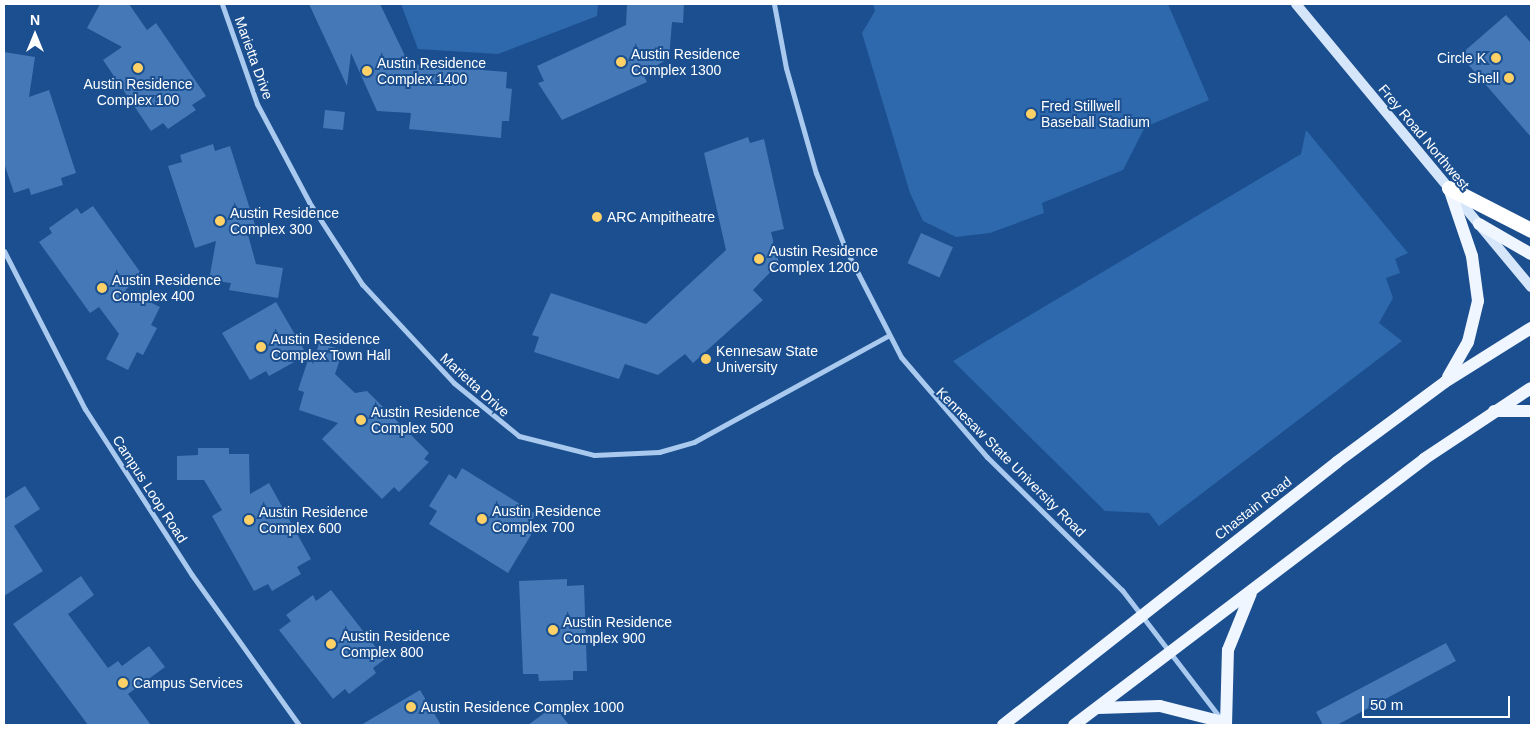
<!DOCTYPE html>
<style>
body{margin:0}
#map{position:relative;width:1535px;height:729px;overflow:hidden;background:#1b4f8f;font-family:Arial,sans-serif}
div>[style]{position:absolute}
.green>*{inset:0;background:#2e69ad}
.building>*{inset:0;background:#4478b7;transform-origin:0 0}
.street>*{height:5px;margin:-2.5px;padding:0 2.5px;transform-origin:2.5px;border-radius:2.5px;background:#a9c9ee}
.secondary>*{height:10px;margin:-5px;padding:0 5px;transform-origin:5px;border-radius:5px;background:#d6e6fa}
.primary>*{height:12px;margin:-6px;padding:0 6px;transform-origin:6px;border-radius:6px;background:#f0f6ff}
.highway>*{height:15px;margin:-7.5px;padding:0 7.5px;transform-origin:7.5px;border-radius:7.5px;background:#fff}
.dots>*{width:14px;height:14px;translate:-50% -50%;box-sizing:border-box;border:2px solid #1b4f8f;border-radius:50%}
span{translate:-50% -50%;white-space:nowrap;text-align:center;line-height:1.15;-webkit-text-stroke:4px #1b4f8f;paint-order:stroke}
.poi-label{font-size:14px;color:#fff}
.left{translate:0 -50%;text-align:left}
.right{translate:-100% -50%;text-align:right}
.street-label{font-size:14px;color:#fff}
.frame{position:absolute;inset:0;border:5px solid #fff;pointer-events:none}
.north{position:absolute;left:10px;top:10px;width:50px;height:50px;-webkit-text-stroke:4px #1b4f8f;paint-order:stroke;rotate:0deg;font-size:14px;font-weight:700;line-height:20px;text-align:center;color:#fff}
.north::after{content:'';display:block;margin:auto;width:18px;height:22px;background:#fff;clip-path:polygon(50% 0,100% 100%,50% 72%,0 100%)}
.scale{position:absolute;left:1362px;top:696px;width:148px;height:22px;box-sizing:border-box;border:2px solid #fff;border-top:0;padding-left:6px;font-size:15px;line-height:18px;white-space:nowrap;color:#fff;-webkit-text-stroke:4px #1b4f8f;paint-order:stroke}
</style>
<div id="map">
<div class="green">
<div style="clip-path:polygon(401px 4px,598px 4px,597px 16px,498px 54px,418px 49px)"></div>
<div style="clip-path:polygon(873px 4px,1168px 4px,1209px 100px,1145px 127px,1123px 170px,1042px 203px,1044px 213px,990px 233px,956px 237px,923px 221px,910px 193px,862px 33px,875px 11px)"></div>
<div style="clip-path:polygon(1306px 130px,1408px 253px,1395px 259px,1400px 273px,1386px 278px,1393px 298px,1379px 323px,1402px 341px,1159px 526px,1149px 513px,1105px 511px,953px 361px,1301px 154px)"></div>
</div>
<div class="building">
<div style="clip-path:polygon(100px 4px,129px 4px,147px 30px,156px 23px,206px 96px,192px 105px,196px 110px,168px 129px,163px 123px,151px 131px,103px 60px,122px 47px,87px 28px)"></div>
<div style="clip-path:polygon(309px 4px,380px 4px,409px 64px,507px 72px,506px 88px,512px 89px,509px 121px,502px 121px,501px 138px,409px 129px,411px 113px,377px 111px,351px 53px,347px 86px)"></div>
<div style="clip-path:polygon(627px 4px,684px 4px,683px 23px,672px 22px,669px 58px,643px 74px,647px 82px,562px 120px,538px 83px,544px 81px,537px 66px,626px 25px)"></div>
<div style="clip-path:polygon(1506px 15px,1531px 43px,1531px 137px,1460px 55px)"></div>
<div style="clip-path:polygon(4px 52px,35px 57px,29px 97px,49px 90px,76px 173px,61px 178px,63px 185px,31px 195px,29px 188px,14px 193px,4px 163px)"></div>
<div style="left:325px;top:110px;width:20px;height:18px;rotate:6deg"></div>
<div style="clip-path:polygon(748px 137px,750px 143px,764px 139px,784px 229px,771px 232px,779px 263px,753px 290px,763px 300px,693px 363px,685px 354px,658px 375px,625px 364px,619px 379px,534px 352px,539px 337px,532px 335px,551px 293px,646px 324px,726px 250px,704px 153px)"></div>
<div style="clip-path:polygon(213px 144px,215px 151px,230px 146px,256px 228px,247px 231px,256px 264px,283px 268px,278px 298px,229px 290px,231px 283px,209px 280px,216px 241px,195px 248px,168px 166px,182px 162px,180px 155px)"></div>
<div style="clip-path:polygon(93px 206px,143px 276px,125px 290px,160px 307px,151px 325px,157px 328px,143px 355px,137px 352px,128px 370px,106px 359px,119px 334px,99px 307px,90px 313px,39px 242px,52px 233px,49px 228px,77px 208px,81px 214px)"></div>
<div style="left:921px;top:233px;width:35px;height:33px;rotate:24deg"></div>
<div style="clip-path:polygon(276px 302px,307px 355px,269px 376px,266px 371px,250px 380px,222px 333px)"></div>
<div style="clip-path:polygon(319px 343px,343px 350px,335px 374px,355px 393px,367px 391px,429px 453px,424px 459px,429px 462px,399px 492px,394px 487px,382px 499px,322px 439px,338px 423px,299px 410px,304px 392px,298px 390px,309px 357px,313px 364px)"></div>
<div style="clip-path:polygon(198px 448px,229px 448px,229px 454px,249px 454px,250px 494px,269px 483px,311px 559px,297px 567px,301px 574px,272px 591px,268px 584px,254px 591px,212px 516px,222px 510px,204px 480px,177px 480px,177px 456px,198px 455px)"></div>
<div style="clip-path:polygon(462px 468px,536px 514px,528px 526px,534px 530px,508px 573px,429px 524px,437px 511px,429px 506px,449px 474px,456px 479px)"></div>
<div style="clip-path:polygon(25px 486px,40px 509px,14px 526px,43px 571px,4px 596px,4px 499px)"></div>
<div style="clip-path:polygon(81px 576px,94px 595px,68px 614px,108px 668px,118px 661px,122px 666px,149px 646px,165px 667px,128px 694px,151px 725px,88px 725px,13px 624px)"></div>
<div style="clip-path:polygon(567px 579px,567px 586px,584px 585px,587px 671px,573px 671px,573px 680px,539px 681px,538px 674px,523px 674px,519px 581px)"></div>
<div style="clip-path:polygon(331px 590px,385px 659px,373px 668px,376px 673px,349px 694px,345px 689px,333px 699px,279px 630px,291px 621px,286px 615px,313px 595px,316px 601px)"></div>
<div style="clip-path:polygon(1446px 643px,1456px 661px,1337px 725px,1323px 725px,1316px 712px)"></div>
<div style="clip-path:polygon(420px 690px,441px 725px,361px 725px)"></div>
<div style="clip-path:polygon(554px 706px,569px 725px,528px 725px)"></div>
</div>
<div class="street">
<div style="left:222px;top:4px;width:106px;rotate:70.7deg"></div>
<div style="left:257px;top:104px;width:111px;rotate:62deg"></div>
<div style="left:309px;top:202px;width:98px;rotate:57.1deg"></div>
<div style="left:362px;top:284px;width:135px;rotate:47.1deg"></div>
<div style="left:454px;top:383px;width:84px;rotate:39.2deg"></div>
<div style="left:519px;top:436px;width:77px;rotate:14.2deg"></div>
<div style="left:594px;top:455px;width:65px;rotate:-2.6deg"></div>
<div style="left:659px;top:452px;width:36px;rotate:-16deg"></div>
<div style="left:694px;top:442px;width:221px;rotate:-28.7deg"></div>
<div style="left:774px;top:4px;width:65px;rotate:79.4deg"></div>
<div style="left:786px;top:68px;width:109px;rotate:74.1deg"></div>
<div style="left:816px;top:173px;width:80px;rotate:68.9deg"></div>
<div style="left:845px;top:248px;width:123px;rotate:62.8deg"></div>
<div style="left:901px;top:357px;width:132px;rotate:49.3deg"></div>
<div style="left:987px;top:457px;width:190px;rotate:44.6deg"></div>
<div style="left:1122px;top:590px;width:163px;rotate:52.5deg"></div>
<div style="left:4px;top:251px;width:178px;rotate:62.9deg"></div>
<div style="left:85px;top:409px;width:197px;rotate:57.2deg"></div>
<div style="left:192px;top:575px;width:184px;rotate:54.5deg"></div>
</div>
<div class="secondary">
<div style="left:1296px;top:4px;width:368px;rotate:50.3deg"></div>
</div>
<div class="primary">
<div style="left:1479px;top:224px;width:60px;rotate:30deg"></div>
<div style="left:1448px;top:377px;width:40px;rotate:-60.3deg"></div>
<div style="left:1468px;top:342px;width:42px;rotate:-76.3deg"></div>
<div style="left:1478px;top:301px;width:45px;rotate:-97.6deg"></div>
<div style="left:1472px;top:256px;width:72px;rotate:-108.7deg"></div>
<div style="left:1494px;top:411px;width:37px"></div>
<div style="left:1098px;top:708px;width:62px;rotate:-1.8deg"></div>
<div style="left:1160px;top:706px;width:65px;rotate:14.3deg"></div>
<div style="left:1003px;top:725px;width:425px;rotate:-38.2deg"></div>
<div style="left:1337px;top:462px;width:134px;rotate:-36.5deg"></div>
<div style="left:1445px;top:382px;width:102px;rotate:-32.1deg"></div>
<div style="left:1074px;top:725px;width:440px;rotate:-37.2deg"></div>
<div style="left:1424px;top:459px;width:128px;rotate:-33.6deg"></div>
<div style="left:1226px;top:725px;width:75px;rotate:-88.5deg"></div>
<div style="left:1228px;top:650px;width:61px;rotate:-68deg"></div>
</div>
<div class="highway">
<div style="left:1449px;top:188px;width:92px;rotate:27.1deg"></div>
</div>
<div class="dots">
<div style="left:1496px;top:58px;background:#ffd166"></div>
<div style="left:621px;top:62px;background:#ffd166"></div>
<div style="left:138px;top:68px;background:#ffd166"></div>
<div style="left:367px;top:71px;background:#ffd166"></div>
<div style="left:1509px;top:78px;background:#ffd166"></div>
<div style="left:1031px;top:114px;background:#ffd166"></div>
<div style="left:597px;top:217px;background:#ffd166"></div>
<div style="left:220px;top:221px;background:#ffd166"></div>
<div style="left:759px;top:259px;background:#ffd166"></div>
<div style="left:102px;top:288px;background:#ffd166"></div>
<div style="left:261px;top:347px;background:#ffd166"></div>
<div style="left:706px;top:359px;background:#ffd166"></div>
<div style="left:361px;top:420px;background:#ffd166"></div>
<div style="left:482px;top:519px;background:#ffd166"></div>
<div style="left:249px;top:520px;background:#ffd166"></div>
<div style="left:553px;top:630px;background:#ffd166"></div>
<div style="left:331px;top:644px;background:#ffd166"></div>
<div style="left:123px;top:683px;background:#ffd166"></div>
<div style="left:411px;top:707px;background:#ffd166"></div>
</div>
<div class="poi-label">
<span class="left" style="left:631px;top:62px">Austin Residence<br>Complex 1300</span>
<span class="right" style="left:1486px;top:58px">Circle K</span>
<span class="left" style="left:377px;top:71px">Austin Residence<br>Complex 1400</span>
<span class="right" style="left:1499px;top:78px">Shell</span>
<span style="left:138px;top:92px">Austin Residence<br>Complex 100</span>
<span class="left" style="left:1041px;top:114px">Fred Stillwell<br>Baseball Stadium</span>
<span class="left" style="left:230px;top:221px">Austin Residence<br>Complex 300</span>
<span class="left" style="left:607px;top:217px">ARC Ampitheatre</span>
<span class="left" style="left:769px;top:259px">Austin Residence<br>Complex 1200</span>
<span class="left" style="left:112px;top:288px">Austin Residence<br>Complex 400</span>
<span class="left" style="left:271px;top:347px">Austin Residence<br>Complex Town Hall</span>
<span class="left" style="left:716px;top:359px">Kennesaw State<br>University</span>
<span class="left" style="left:371px;top:420px">Austin Residence<br>Complex 500</span>
<span class="left" style="left:492px;top:519px">Austin Residence<br>Complex 700</span>
<span class="left" style="left:259px;top:520px">Austin Residence<br>Complex 600</span>
<span class="left" style="left:563px;top:630px">Austin Residence<br>Complex 900</span>
<span class="left" style="left:341px;top:644px">Austin Residence<br>Complex 800</span>
<span class="left" style="left:133px;top:683px">Campus Services</span>
<span class="left" style="left:421px;top:707px">Austin Residence Complex 1000</span>
</div>
<div class="street-label">
<span style="left:254px;top:58px;rotate:70deg">Marietta Drive</span>
<span style="left:1424px;top:137px;rotate:50deg">Frey Road Northwest</span>
<span style="left:475px;top:385px;rotate:42deg">Marietta Drive</span>
<span style="left:1011px;top:462px;rotate:45deg">Kennesaw State University Road</span>
<span style="left:150px;top:489px;rotate:57deg">Campus Loop Road</span>
<span style="left:1253px;top:508px;rotate:-38deg">Chastain Road</span>
</div>
<div class="frame"></div>
<div class="north">N</div>
<div class="scale">50 m</div>
</div>
